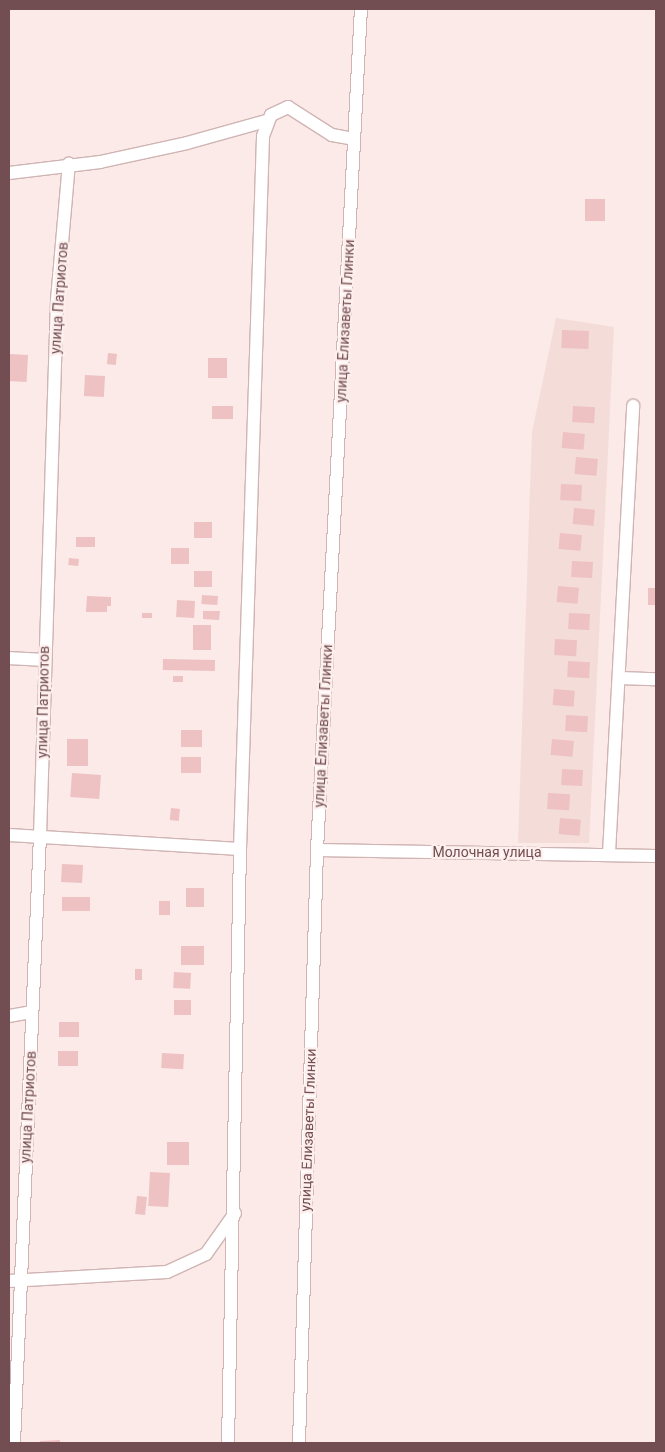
<!DOCTYPE html>
<meta charset="utf-8">
<style>
body{margin:0}
#map{position:relative;width:665px;height:1452px;overflow:hidden;background:#fbeae7;font-family:Roboto,sans-serif}
div>[style]{position:absolute}
.residential>*{inset:0;background:#f4dcd9}
.building>*{inset:0;background:#eec1c3;transform-origin:0 0}
.roads{filter:drop-shadow(1px 0 #d0b4b4) drop-shadow(-1px 0 #d0b4b4) drop-shadow(0 1px #d0b4b4) drop-shadow(0 -1px #d0b4b4)}
.minor>*{height:12px;margin:-6px;padding:0 6px;transform-origin:6px;border-radius:6px;background:#fff}
span{translate:-50% -50%;white-space:nowrap;text-align:center;line-height:1.15;-webkit-text-stroke:4.5px #fdefed;paint-order:stroke}
.street-label{font-size:14px;color:#724d51}
.frame{position:absolute;inset:0;border:10px solid #724d51;pointer-events:none}
</style>
<div id="map">
<div class="residential">
<div style="clip-path:polygon(556px 318px,614px 327px,589px 843px,518px 843px,532px 432px)"></div>
</div>
<div class="building">
<div style="left:585px;top:199px;width:20px;height:22px"></div>
<div style="left:562px;top:330px;width:27px;height:18px;rotate:2deg"></div>
<div style="left:108px;top:353px;width:9px;height:11px;rotate:6deg"></div>
<div style="left:10px;top:354px;width:18px;height:27px;rotate:3deg"></div>
<div style="left:208px;top:358px;width:19px;height:20px"></div>
<div style="left:85px;top:375px;width:20px;height:21px;rotate:3deg"></div>
<div style="left:212px;top:406px;width:21px;height:13px"></div>
<div style="left:573px;top:406px;width:22px;height:16px;rotate:3deg"></div>
<div style="left:563px;top:432px;width:22px;height:16px;rotate:5deg"></div>
<div style="left:576px;top:457px;width:22px;height:17px;rotate:5deg"></div>
<div style="left:561px;top:484px;width:21px;height:16px;rotate:3deg"></div>
<div style="left:574px;top:508px;width:21px;height:16px;rotate:5deg"></div>
<div style="left:194px;top:522px;width:18px;height:16px"></div>
<div style="left:560px;top:533px;width:22px;height:16px;rotate:5deg"></div>
<div style="left:76px;top:537px;width:19px;height:10px"></div>
<div style="left:171px;top:548px;width:18px;height:16px"></div>
<div style="left:69px;top:558px;width:10px;height:7px;rotate:6deg"></div>
<div style="left:572px;top:561px;width:21px;height:16px;rotate:3deg"></div>
<div style="left:194px;top:571px;width:18px;height:16px"></div>
<div style="left:558px;top:586px;width:21px;height:16px;rotate:5deg"></div>
<div style="left:648px;top:588px;width:8px;height:17px"></div>
<div style="left:202px;top:595px;width:16px;height:9px;rotate:4deg"></div>
<div style="clip-path:polygon(87px 596px,111px 597px,111px 606px,107px 606px,107px 612px,86px 612px)"></div>
<div style="left:177px;top:600px;width:18px;height:17px;rotate:3deg"></div>
<div style="clip-path:polygon(203px 611px,220px 611px,219px 620px,203px 619px)"></div>
<div style="left:142px;top:613px;width:10px;height:5px"></div>
<div style="left:569px;top:613px;width:21px;height:16px;rotate:3deg"></div>
<div style="left:193px;top:625px;width:18px;height:25px"></div>
<div style="left:555px;top:639px;width:22px;height:16px;rotate:3deg"></div>
<div style="left:163px;top:659px;width:52px;height:11px;rotate:1deg"></div>
<div style="left:568px;top:661px;width:22px;height:16px;rotate:3deg"></div>
<div style="left:173px;top:676px;width:10px;height:6px"></div>
<div style="left:554px;top:689px;width:21px;height:16px;rotate:5deg"></div>
<div style="left:566px;top:715px;width:22px;height:16px;rotate:3deg"></div>
<div style="left:181px;top:730px;width:21px;height:17px"></div>
<div style="left:67px;top:739px;width:21px;height:27px"></div>
<div style="left:552px;top:739px;width:22px;height:16px;rotate:5deg"></div>
<div style="left:181px;top:757px;width:20px;height:16px"></div>
<div style="left:562px;top:769px;width:21px;height:16px;rotate:3deg"></div>
<div style="left:72px;top:773px;width:29px;height:24px;rotate:4deg"></div>
<div style="left:548px;top:793px;width:22px;height:16px;rotate:3deg"></div>
<div style="left:171px;top:808px;width:9px;height:12px;rotate:6deg"></div>
<div style="left:560px;top:818px;width:21px;height:16px;rotate:5deg"></div>
<div style="left:62px;top:864px;width:21px;height:18px;rotate:3deg"></div>
<div style="left:186px;top:888px;width:18px;height:19px"></div>
<div style="left:62px;top:897px;width:28px;height:14px"></div>
<div style="left:159px;top:901px;width:11px;height:14px"></div>
<div style="left:181px;top:946px;width:23px;height:19px"></div>
<div style="left:135px;top:969px;width:7px;height:11px"></div>
<div style="left:174px;top:972px;width:17px;height:16px;rotate:3deg"></div>
<div style="left:174px;top:1000px;width:17px;height:15px"></div>
<div style="left:59px;top:1022px;width:20px;height:15px"></div>
<div style="left:58px;top:1051px;width:20px;height:15px"></div>
<div style="left:162px;top:1053px;width:22px;height:15px;rotate:3deg"></div>
<div style="left:167px;top:1142px;width:22px;height:23px"></div>
<div style="left:150px;top:1172px;width:20px;height:34px;rotate:3deg"></div>
<div style="left:137px;top:1196px;width:10px;height:18px;rotate:6deg"></div>
<div style="clip-path:polygon(60px 1440px,60px 1443px,40px 1443px,40px 1441px)"></div>
</div>
<div class="roads">
<div class="minor">
<div style="left:9px;top:173px;width:92px;rotate:-6.9deg"></div>
<div style="left:100px;top:162px;width:89px;rotate:-12.3deg"></div>
<div style="left:187px;top:143px;width:82px;rotate:-15.6deg"></div>
<div style="left:9px;top:658px;width:35px;rotate:3deg"></div>
<div style="left:619px;top:678px;width:37px;rotate:2deg"></div>
<div style="left:9px;top:835px;width:231px;rotate:3.5deg"></div>
<div style="left:317px;top:850px;width:339px;rotate:1deg"></div>
<div style="left:609px;top:853px;width:448px;rotate:-86.9deg"></div>
<div style="left:9px;top:1016px;width:23px;rotate:-10deg"></div>
<div style="left:9px;top:1281px;width:158px;rotate:-3.3deg"></div>
<div style="left:167px;top:1272px;width:43px;rotate:-24.8deg"></div>
<div style="left:206px;top:1254px;width:50px;rotate:-54.7deg"></div>
<div style="left:14px;top:1443px;width:608px;rotate:-87.55deg"></div>
<div style="left:40px;top:836px;width:536px;rotate:-88.18deg"></div>
<div style="left:57px;top:300px;width:137px;rotate:-85deg"></div>
<div style="left:228px;top:1443px;width:594px;rotate:-88.84deg"></div>
<div style="left:240px;top:849px;width:713px;rotate:-88.15deg"></div>
<div style="left:263px;top:136px;width:22px;rotate:-69deg"></div>
<div style="left:271px;top:115px;width:19px;rotate:-25deg"></div>
<div style="left:288px;top:107px;width:52px;rotate:32.5deg"></div>
<div style="left:332px;top:135px;width:22px;rotate:10deg"></div>
<div style="left:299px;top:1443px;width:593px;rotate:-88.26deg"></div>
<div style="left:317px;top:850px;width:842px;rotate:-87.01deg"></div>
</div>
</div>
<div class="street-label">
<span style="left:59px;top:298px;rotate:-86deg">улица Патриотов</span>
<span style="left:345px;top:321px;rotate:-87deg">улица Елизаветы Глинки</span>
<span style="left:43px;top:702px;rotate:-89deg">улица Патриотов</span>
<span style="left:323px;top:726px;rotate:-87deg">улица Елизаветы Глинки</span>
<span style="left:487px;top:852px">Молочная улица</span>
<span style="left:28px;top:1107px;rotate:-87deg">улица Патриотов</span>
<span style="left:308px;top:1130px;rotate:-88deg">улица Елизаветы Глинки</span>
</div>
<div class="frame"></div>
</div>
